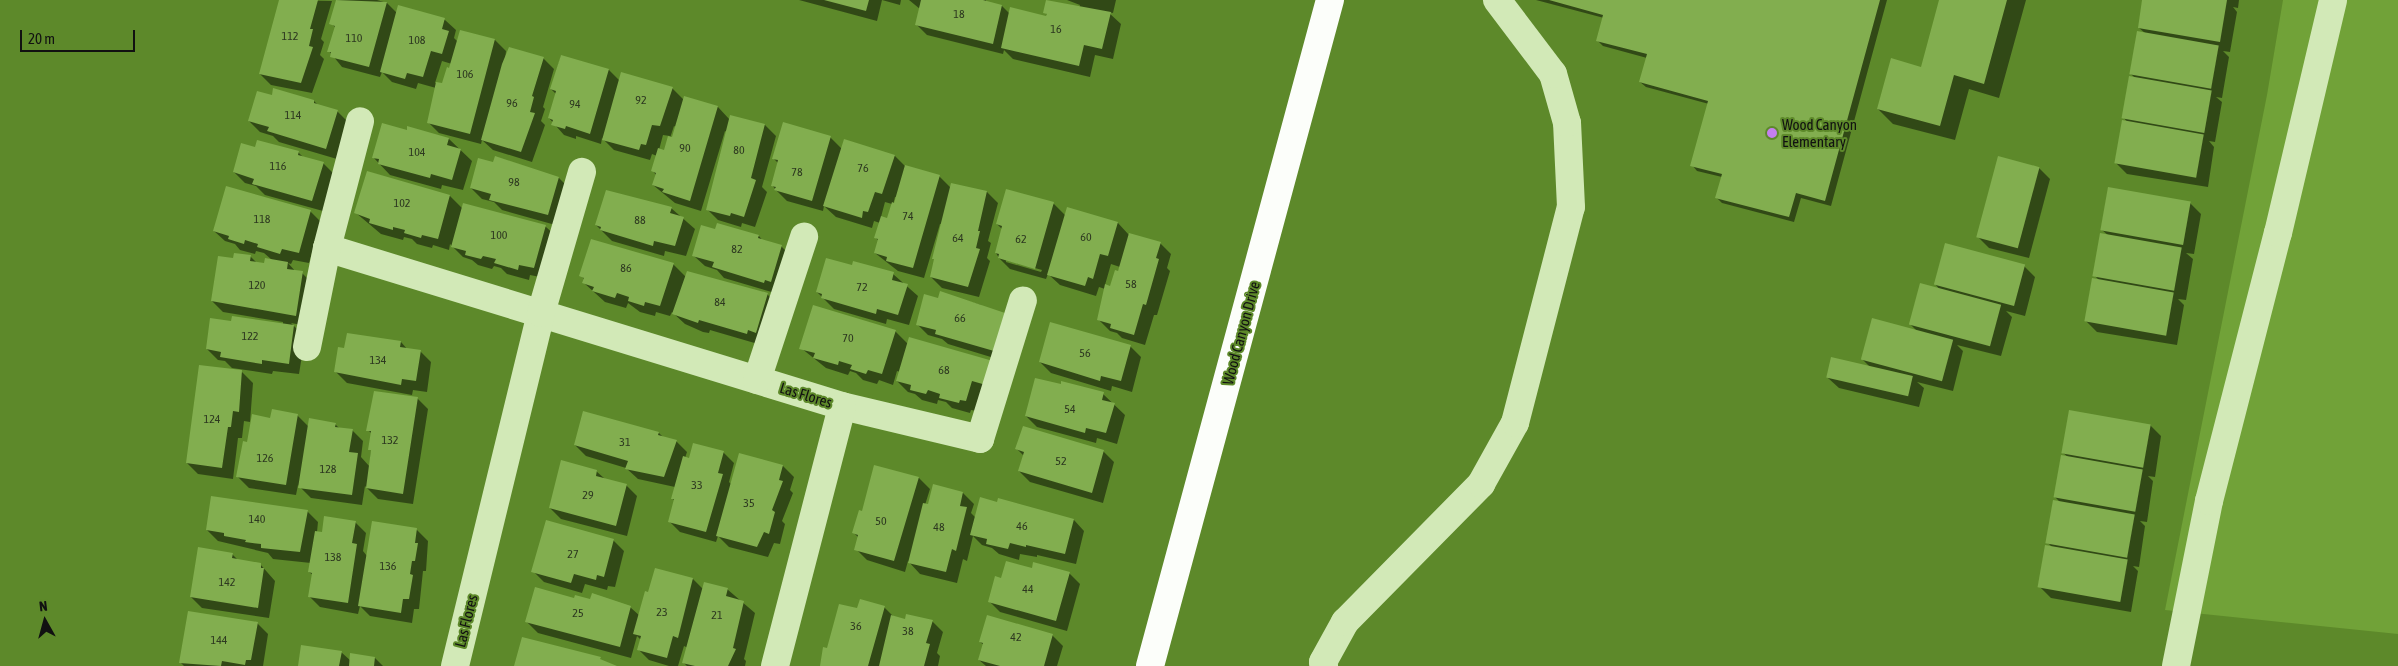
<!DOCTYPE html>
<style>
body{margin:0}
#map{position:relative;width:2398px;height:666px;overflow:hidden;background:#5d892a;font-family:"Asap Condensed",sans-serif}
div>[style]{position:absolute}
.green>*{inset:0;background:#71a238}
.shadow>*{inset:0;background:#0007}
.building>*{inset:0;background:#82ae4f;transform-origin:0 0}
.minor>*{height:28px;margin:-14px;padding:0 14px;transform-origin:14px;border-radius:14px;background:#d2e9b7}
.major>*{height:28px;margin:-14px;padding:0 14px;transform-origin:14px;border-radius:14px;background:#fcfefa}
.dots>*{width:14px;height:14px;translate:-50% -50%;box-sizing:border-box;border:2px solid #5d892a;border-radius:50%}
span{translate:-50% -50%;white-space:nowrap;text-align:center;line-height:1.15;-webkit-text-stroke:4px #5d892a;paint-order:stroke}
.number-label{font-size:12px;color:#2d3820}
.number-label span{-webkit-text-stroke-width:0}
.poi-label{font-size:15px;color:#111}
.left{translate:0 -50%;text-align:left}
.street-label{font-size:15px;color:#111}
.north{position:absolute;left:20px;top:596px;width:50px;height:50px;-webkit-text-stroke:4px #5d892a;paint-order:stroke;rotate:353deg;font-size:14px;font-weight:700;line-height:20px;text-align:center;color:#111}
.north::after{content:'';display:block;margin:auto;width:18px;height:22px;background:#111;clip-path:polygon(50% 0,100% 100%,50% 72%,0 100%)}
.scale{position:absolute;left:20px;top:30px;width:115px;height:22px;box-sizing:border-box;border:2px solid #111;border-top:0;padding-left:6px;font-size:15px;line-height:18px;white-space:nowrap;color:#111;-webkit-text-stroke:4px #5d892a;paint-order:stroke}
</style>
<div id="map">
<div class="green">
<div style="clip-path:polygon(2283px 0,2398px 0,2398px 634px,2165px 610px,2267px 95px)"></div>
</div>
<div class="shadow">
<div style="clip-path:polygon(281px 0,332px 1px,321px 39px,324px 42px,320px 55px,324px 59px,312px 93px,271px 85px,260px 74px)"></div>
<div style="clip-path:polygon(evenodd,337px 0,377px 0,387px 3px,397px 13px,399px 6px,445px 20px,456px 30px,454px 38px,458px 42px,461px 31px,495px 40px,506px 51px,505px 61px,543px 58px,554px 69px,543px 107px,545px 109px,541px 121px,545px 125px,532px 162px,493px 150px,482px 140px,481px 144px,439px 133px,428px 122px,436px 88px,418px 83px,416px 89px,392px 82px,382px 72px,380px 77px,342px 67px,329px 51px,336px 28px,331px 23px,337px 0,442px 61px,452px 64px,443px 85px,435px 83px,442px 61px)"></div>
<div style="clip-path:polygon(799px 0,901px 0,900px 5px,882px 0,877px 21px)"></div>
<div style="clip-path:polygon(909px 0,986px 0,986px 2px,1002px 6px,1010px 14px,1050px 18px,1045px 12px,1079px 8px,1080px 5px,1067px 0,1116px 0,1113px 13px,1108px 12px,1121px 24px,1113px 59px,1095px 55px,1090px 77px,1013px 59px,1004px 50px,1003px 54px,927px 35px,916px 24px,920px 9px)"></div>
<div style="clip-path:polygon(1536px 0,1887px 0,1831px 206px,1801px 198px,1794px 222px,1722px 203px,1717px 198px,1722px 177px,1697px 171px,1692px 165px,1709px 104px,1646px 87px,1640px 82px,1647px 58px,1603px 46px,1598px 41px,1604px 18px)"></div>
<div style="clip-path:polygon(1940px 0,2026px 0,1999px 98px,1969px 89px,1955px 140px,1893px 124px,1878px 109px,1922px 68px)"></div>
<div style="clip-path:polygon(2144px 0,2239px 0,2238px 8px,2233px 7px,2237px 12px,2230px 52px,2223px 51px,2229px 57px,2222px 98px,2216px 97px,2222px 102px,2215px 142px,2209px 141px,2214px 147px,2208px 187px,2127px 174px,2116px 163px,2128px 123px,2124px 118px,2135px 78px,2130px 73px,2145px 33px,2139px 28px)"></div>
<div style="clip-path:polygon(evenodd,561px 56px,609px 70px,620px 81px,672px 88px,684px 100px,718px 107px,730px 120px,730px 117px,765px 125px,776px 136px,762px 187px,767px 192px,755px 227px,742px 223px,741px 227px,718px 220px,707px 209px,727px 132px,725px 131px,701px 211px,675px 203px,653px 185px,656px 175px,653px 171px,657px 156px,652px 154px,650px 160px,614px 150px,602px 138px,601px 144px,576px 136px,576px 139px,564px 135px,549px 118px,556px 94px,551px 89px,561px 56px,674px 126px,676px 127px,673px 139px,670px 138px,674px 126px,561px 56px,663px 135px,670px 136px,665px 152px,659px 150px,663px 135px)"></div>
<div style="clip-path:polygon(272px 96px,314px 101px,319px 106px,337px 111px,348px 122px,337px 159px,279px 142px,273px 136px,260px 132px,249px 121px)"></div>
<div style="clip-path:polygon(evenodd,830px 137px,842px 149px,845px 141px,895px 156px,905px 166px,939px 176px,951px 188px,952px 184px,987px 192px,998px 203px,988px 241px,991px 243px,987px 258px,990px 261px,979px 297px,942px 288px,931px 277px,942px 224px,940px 224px,924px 278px,898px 271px,875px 253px,879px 241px,876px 238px,880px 223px,874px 221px,872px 228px,836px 217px,824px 206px,823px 211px,787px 201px,776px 190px,772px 185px,778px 163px,774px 159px,830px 137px,895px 197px,897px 197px,895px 205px,893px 205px,895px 197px,830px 137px,885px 202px,892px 204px,888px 219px,881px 217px,885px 202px)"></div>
<div style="clip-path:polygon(449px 139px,472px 161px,463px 190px,442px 185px,441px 189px,390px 175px,373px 157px)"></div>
<div style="clip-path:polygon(256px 148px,298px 152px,303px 157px,323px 163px,334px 174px,323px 211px,265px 195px,256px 186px,245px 183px,234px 172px)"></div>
<div style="clip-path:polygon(496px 157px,559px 178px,570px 189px,559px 226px,502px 210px,494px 202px,482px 199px,471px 188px,494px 164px)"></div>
<div style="clip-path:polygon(2039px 168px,2050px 179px,2029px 258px,1989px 248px,1978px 237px)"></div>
<div style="clip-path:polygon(368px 172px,450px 196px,463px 209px,464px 204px,546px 227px,557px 237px,545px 278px,530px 275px,529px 280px,507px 274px,501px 268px,494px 266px,492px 269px,478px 265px,472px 260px,463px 257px,450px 244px,449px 250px,433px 245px,432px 248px,417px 244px,412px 239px,404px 237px,403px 240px,381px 234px,356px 213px)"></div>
<div style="clip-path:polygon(2190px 203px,2201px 214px,2194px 254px,2186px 253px,2193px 259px,2186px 300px,2178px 299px,2184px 305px,2177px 345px,2097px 332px,2086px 321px,2100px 281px,2094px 275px,2109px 236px,2102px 230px)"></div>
<div style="clip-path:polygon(evenodd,1054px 204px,1066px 216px,1118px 223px,1129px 235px,1160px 243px,1171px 254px,1167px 268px,1170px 271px,1157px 315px,1154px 315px,1145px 345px,1122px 338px,1117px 333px,1110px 331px,1099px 320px,1105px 289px,1099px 287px,1096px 296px,1060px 285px,1048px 274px,1046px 279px,1010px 269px,999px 258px,996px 253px,1002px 229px,997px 224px,1054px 204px,1006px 260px,1042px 270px,1041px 272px,1006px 262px,1006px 260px,1054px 204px,1111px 264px,1120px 267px,1111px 288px,1105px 285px,1111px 264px)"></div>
<div style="clip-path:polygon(671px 208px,695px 229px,686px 256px,665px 251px,664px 256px,612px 241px,596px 225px)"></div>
<div style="clip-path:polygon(310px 211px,321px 222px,309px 263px,293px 260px,291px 264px,288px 263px,296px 272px,302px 273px,313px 284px,307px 326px,291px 323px,305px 337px,299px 374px,273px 371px,272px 374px,232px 368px,225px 361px,218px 360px,207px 349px,232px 322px,283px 324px,283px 322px,223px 312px,212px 301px,234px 260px,250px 256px,257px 263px,265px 264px,272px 260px,264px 253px,256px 251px,255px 254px,240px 250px,235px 244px,225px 241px,214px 231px)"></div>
<div style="clip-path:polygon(718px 225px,759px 236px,763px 241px,781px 246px,792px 257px,775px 293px,724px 278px,717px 270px,705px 266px,694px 256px,716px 231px)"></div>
<div style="clip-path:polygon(673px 264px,686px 277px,767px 294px,778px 305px,758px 344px,710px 330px,709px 333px,703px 332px,685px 324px,672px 312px,670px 316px,656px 312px,655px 316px,640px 312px,628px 303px,626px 308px,605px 302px,584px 283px,584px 279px,581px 275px)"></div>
<div style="clip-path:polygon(853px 266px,893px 274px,918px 296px,909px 325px,887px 319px,886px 324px,834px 309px,817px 292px)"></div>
<div style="clip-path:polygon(2024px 266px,2035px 277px,2025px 316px,2006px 311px,2012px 317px,2001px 356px,1957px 345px,1963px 351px,1953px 391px,1917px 382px,1924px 388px,1919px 407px,1839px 388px,1828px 378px,1871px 368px,1863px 360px,1917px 331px,1911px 325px,1940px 290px,1935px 284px)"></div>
<div style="clip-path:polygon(941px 293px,981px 305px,985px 309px,1004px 361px,948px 344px,942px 339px,928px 335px,917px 324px,939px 299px)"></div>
<div style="clip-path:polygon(895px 331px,908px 344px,992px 362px,977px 411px,971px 410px,970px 413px,952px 408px,946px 402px,938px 400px,937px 404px,922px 400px,915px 394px,908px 392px,897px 381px,900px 372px,897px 371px,893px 385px,879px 380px,877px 384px,863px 380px,856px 373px,850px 371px,848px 375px,826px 368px,801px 348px)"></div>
<div style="clip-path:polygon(401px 342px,408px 350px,420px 351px,431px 362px,427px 392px,413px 390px,412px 395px,347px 383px,336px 372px)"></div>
<div style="clip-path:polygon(1130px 346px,1141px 357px,1132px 392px,1112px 386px,1111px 391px,1051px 373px,1040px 362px)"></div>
<div style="clip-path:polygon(242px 372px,253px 383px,250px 422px,244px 421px,242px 438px,238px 438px,233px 479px,198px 474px,187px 463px)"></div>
<div style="clip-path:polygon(1062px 386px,1103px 394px,1125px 415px,1117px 444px,1097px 438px,1096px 443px,1037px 427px,1026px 416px)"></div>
<div style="clip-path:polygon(417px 398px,428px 409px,413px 504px,378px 499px,365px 486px,362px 505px,311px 498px,298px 485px,296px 495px,249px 488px,238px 477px,248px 443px,271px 420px,297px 415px,309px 427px,335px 424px,340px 429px,352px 430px,363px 441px,361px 457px,370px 467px,372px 434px,368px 430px)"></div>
<div style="clip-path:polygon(2150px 425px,2161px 436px,2155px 477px,2148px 476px,2153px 481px,2147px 522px,2140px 521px,2145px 526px,2139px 567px,2133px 566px,2138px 571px,2131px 612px,2051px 598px,2040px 587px,2052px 547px,2047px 542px,2061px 503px,2055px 497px,2068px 457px,2063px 453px)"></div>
<div style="clip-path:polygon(659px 433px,664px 438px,676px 441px,687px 452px,685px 458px,690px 459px,723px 452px,734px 463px,729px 482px,731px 484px,783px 466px,794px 477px,790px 490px,793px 493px,782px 521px,785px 524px,780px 544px,774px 543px,768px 557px,729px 547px,718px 536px,716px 542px,680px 532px,669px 521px,675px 501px,672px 498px,675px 487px,638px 479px,626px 468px,586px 456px,575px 445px)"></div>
<div style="clip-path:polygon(1017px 449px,1103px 451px,1114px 462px,1103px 503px,1030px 482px,1019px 471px,1024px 456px)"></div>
<div style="clip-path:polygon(875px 467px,919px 478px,930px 489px,925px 505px,963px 493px,974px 504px,971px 513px,976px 518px,1074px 520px,1084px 531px,1076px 564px,1037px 555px,1037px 557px,1020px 554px,1019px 560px,999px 554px,992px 548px,982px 545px,973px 536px,967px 561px,963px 559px,957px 583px,920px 574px,908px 561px,905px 572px,867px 560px,856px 549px,859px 538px,854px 533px,863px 513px)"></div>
<div style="clip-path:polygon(596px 471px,605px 479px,626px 485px,637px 496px,627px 536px,561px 519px,550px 508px)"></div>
<div style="clip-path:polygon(307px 511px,318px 522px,317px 532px,323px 533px,355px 522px,366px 533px,363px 551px,367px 556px,417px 530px,428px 541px,426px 571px,423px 571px,419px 609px,414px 609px,412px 623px,370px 616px,360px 606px,358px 614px,320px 607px,309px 596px,313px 575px,309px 572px,311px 563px,273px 559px,268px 553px,218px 541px,207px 530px)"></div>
<div style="clip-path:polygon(613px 540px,624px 551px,615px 587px,608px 586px,607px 590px,585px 584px,582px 593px,544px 582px,533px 571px)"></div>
<div style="clip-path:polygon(232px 554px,239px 561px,260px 564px,275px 581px,269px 618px,202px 608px,191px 597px)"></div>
<div style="clip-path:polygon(1032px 570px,1069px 573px,1080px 584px,1067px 631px,1000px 612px,989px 601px,1002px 580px)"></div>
<div style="clip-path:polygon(693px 579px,703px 589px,727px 589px,755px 613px,744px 659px,746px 661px,745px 666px,687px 666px,684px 663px,688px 648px,684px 646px,678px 666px,669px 666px,649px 660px,638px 649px,641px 640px,637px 636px,631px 658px,538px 633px,527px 622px,575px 599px,591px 600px,592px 594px,630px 607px,640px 616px)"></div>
<div style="clip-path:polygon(884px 607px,895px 618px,906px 620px,932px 621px,943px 632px,937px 653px,940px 656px,938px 666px,822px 666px,828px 649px,858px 609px)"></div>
<div style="clip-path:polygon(257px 623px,268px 634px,263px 666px,184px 666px,180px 662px)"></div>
<div style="clip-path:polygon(1052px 635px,1063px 646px,1057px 666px,986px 666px,979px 660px,984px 645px,980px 642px)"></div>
<div style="clip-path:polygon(341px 652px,351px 661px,375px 658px,383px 666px,298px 666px)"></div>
</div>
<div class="building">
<div style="clip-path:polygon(279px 0,318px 0,310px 29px,313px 29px,309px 46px,313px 47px,301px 83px,259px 74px)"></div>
<div style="clip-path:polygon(336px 0,387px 2px,369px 67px,330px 57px,331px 52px,327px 52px,335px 26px,329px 24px)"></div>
<div style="clip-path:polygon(824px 0,869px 0,866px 11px)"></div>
<div style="clip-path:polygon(921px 0,983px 0,1002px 5px,993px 44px,915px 25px)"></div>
<div style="clip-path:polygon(1046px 0,1111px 12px,1102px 49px,1084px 45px,1079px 66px,1001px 48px,1010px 7px,1046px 16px,1047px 14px,1043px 13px)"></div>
<div style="clip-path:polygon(1549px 0,1880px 0,1825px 201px,1796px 193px,1789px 217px,1715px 198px,1722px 174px,1690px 166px,1708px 101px,1639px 82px,1647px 54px,1596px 41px,1603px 15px)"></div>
<div style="clip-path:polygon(1939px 0,2007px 0,1984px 84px,1954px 75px,1940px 126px,1877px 109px,1891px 58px,1921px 67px)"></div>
<div style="clip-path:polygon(2142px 0,2227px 0,2220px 42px,2138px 28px)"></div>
<div style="clip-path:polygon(398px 5px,445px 18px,442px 29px,449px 31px,442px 54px,431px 51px,423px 77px,407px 73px,405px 79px,380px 72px)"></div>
<div style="clip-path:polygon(460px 30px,495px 39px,470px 134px,427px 123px,436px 82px,442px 83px,447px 67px,449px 68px)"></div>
<div style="left:2137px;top:31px;width:83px;height:44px;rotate:10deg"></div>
<div style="clip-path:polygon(509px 47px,544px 57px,532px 96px,534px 97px,530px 112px,535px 113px,521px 152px,481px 140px,502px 64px)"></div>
<div style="clip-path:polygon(561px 55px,609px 69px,590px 134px,566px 126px,565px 129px,551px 125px,553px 120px,548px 118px,556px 91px,550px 89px)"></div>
<div style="clip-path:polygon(621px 72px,673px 87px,660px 126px,652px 125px,646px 145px,641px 144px,639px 150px,602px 140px)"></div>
<div style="left:2129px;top:76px;width:84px;height:43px;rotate:10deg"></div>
<div style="clip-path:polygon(273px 88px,314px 100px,314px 103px,338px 110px,326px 149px,267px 131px,269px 127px,248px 121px,257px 91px,272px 95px)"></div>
<div style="clip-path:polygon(684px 96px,718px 106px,690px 201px,662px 192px,664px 189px,652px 185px,656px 173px,651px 171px,658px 148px,664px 150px,668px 136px,672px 137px)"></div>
<div style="clip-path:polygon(730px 115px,765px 124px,751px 178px,756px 180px,744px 217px,731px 213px,730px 216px,706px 210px)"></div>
<div style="left:2122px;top:120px;width:83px;height:44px;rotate:10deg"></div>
<div style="clip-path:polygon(783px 122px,831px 136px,812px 201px,774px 190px,776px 187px,771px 186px,778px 160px,772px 159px)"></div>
<div style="clip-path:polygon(382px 123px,407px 130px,407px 126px,449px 138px,447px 145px,461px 149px,452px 180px,431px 174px,430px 178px,378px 164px,379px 159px,372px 158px)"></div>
<div style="clip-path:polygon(844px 139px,895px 155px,882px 194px,875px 192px,868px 212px,863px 211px,862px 218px,823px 206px)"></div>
<div style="clip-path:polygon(257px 140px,299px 151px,298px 155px,324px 162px,312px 201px,252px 184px,254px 179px,233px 172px,241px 143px,255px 147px)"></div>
<div style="clip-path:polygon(495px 156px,559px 177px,548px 215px,489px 200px,491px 194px,470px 188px,478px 158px,493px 162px)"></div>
<div style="left:1998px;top:156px;width:43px;height:84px;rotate:15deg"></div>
<div style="clip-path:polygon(905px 165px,940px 175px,913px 268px,886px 261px,887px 257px,874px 253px,878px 239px,874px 238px,881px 216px,887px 218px,892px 202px,894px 203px)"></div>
<div style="clip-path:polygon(367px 171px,450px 195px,438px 239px,422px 235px,421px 238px,404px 233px,405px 230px,393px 227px,393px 230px,369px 223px,370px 219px,354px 213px)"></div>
<div style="clip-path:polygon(951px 183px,987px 191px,978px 231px,980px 231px,976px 248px,980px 249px,968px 287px,930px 277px,934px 259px,932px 259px)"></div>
<div style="clip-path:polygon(226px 186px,311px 210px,299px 253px,282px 249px,280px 254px,257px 247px,258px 244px,245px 240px,244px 244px,228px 239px,229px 236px,213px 231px)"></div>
<div style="left:2108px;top:187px;width:84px;height:44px;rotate:10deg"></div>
<div style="clip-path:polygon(1006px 189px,1054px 202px,1035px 269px,998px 258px,999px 254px,995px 253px,1002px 226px,996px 224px)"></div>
<div style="clip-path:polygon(606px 190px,672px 207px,670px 213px,684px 217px,675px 246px,654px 241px,653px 246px,600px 230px,601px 227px,595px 225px)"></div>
<div style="clip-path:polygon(463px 203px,546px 225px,534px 268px,519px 265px,518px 270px,494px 263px,496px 259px,483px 256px,481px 259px,465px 255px,466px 251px,451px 247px)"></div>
<div style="clip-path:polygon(1067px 207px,1118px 222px,1108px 256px,1100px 254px,1093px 279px,1088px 277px,1085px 286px,1047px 275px)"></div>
<div style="clip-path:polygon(717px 223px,759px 235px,758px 238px,782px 245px,771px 282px,765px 280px,764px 283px,712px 267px,714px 262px,692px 256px,701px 225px,715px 229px)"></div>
<div style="clip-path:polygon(1129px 233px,1161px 242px,1156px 258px,1159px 259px,1146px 305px,1143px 304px,1134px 335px,1110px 328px,1111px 324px,1097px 320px,1105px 284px,1110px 286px,1115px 270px,1118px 271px)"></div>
<div style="left:2100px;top:233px;width:83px;height:44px;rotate:10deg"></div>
<div style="clip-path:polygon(591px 239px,674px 263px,660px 306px,645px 302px,644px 306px,628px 301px,629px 297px,617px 293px,615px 298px,592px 291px,594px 287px,582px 283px,584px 278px,579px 276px)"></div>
<div style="left:1945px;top:243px;width:83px;height:43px;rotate:15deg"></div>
<div style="clip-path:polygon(234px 253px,251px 255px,250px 261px,264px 263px,265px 258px,288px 262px,287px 269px,303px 271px,296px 316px,211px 301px,218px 256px,233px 258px)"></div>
<div style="clip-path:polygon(826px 258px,852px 265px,853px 261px,894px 272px,892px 280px,908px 284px,898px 315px,877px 309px,876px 314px,821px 298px,822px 294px,816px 292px)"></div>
<div style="clip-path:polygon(687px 271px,768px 293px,756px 333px,748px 330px,747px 334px,699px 320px,698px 323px,672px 314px)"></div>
<div style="left:2092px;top:278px;width:83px;height:44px;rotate:10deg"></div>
<div style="left:1920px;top:283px;width:84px;height:43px;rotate:15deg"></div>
<div style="clip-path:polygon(940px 291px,1005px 313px,994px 351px,935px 334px,936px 330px,916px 325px,924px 294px,938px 298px)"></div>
<div style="clip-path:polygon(813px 305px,896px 330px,882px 374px,868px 370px,866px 374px,850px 369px,852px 365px,839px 361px,838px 365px,813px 358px,815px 353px,799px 349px)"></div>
<div style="clip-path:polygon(232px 316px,294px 325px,289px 364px,262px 360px,262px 364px,220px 357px,221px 352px,206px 349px,210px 318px,231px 321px)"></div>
<div style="left:1872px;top:318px;width:84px;height:43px;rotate:15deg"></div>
<div style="clip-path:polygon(1050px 322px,1131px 345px,1121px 381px,1101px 376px,1100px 381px,1039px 362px)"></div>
<div style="clip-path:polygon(347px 333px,401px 341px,400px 347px,421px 350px,416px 381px,402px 379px,401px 385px,334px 372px,338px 347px,344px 348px)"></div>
<div style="clip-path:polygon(909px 337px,993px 361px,986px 385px,972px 381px,966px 401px,960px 400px,959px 403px,939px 398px,940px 394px,928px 390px,926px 394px,910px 390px,911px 385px,896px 381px)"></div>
<div style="left:1831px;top:357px;width:84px;height:21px;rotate:13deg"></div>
<div style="clip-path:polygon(199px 365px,242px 370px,239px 412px,233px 411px,231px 427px,228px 427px,222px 468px,186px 463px)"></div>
<div style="clip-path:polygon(1035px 378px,1061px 384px,1061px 381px,1104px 392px,1102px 400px,1115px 403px,1106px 433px,1086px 428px,1085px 433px,1025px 416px)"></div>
<div style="clip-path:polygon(374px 391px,418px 397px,403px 494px,366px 488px,371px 450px,368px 450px,371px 431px,366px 431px)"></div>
<div style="clip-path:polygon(272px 409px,298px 414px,286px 485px,236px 477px,243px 441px,247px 442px,252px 414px,270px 418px)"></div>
<div style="left:2069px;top:410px;width:83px;height:44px;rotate:10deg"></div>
<div style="clip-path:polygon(583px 411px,659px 432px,658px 435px,677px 440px,664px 477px,625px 469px,628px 461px,574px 445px)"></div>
<div style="clip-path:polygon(309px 418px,336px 423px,335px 427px,353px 429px,349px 452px,358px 453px,352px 495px,298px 488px)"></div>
<div style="clip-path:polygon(1023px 426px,1104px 450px,1092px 493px,1018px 471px,1024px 452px,1015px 449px)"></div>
<div style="clip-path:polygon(693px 443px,724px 451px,718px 473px,723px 474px,706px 532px,668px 522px,674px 499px,671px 499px,683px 456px,689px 458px)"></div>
<div style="clip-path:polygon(739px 453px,783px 465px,779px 480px,783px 481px,772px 510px,775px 512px,769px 534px,764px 532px,757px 547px,716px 536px)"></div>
<div style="left:2061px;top:455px;width:83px;height:43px;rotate:10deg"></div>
<div style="clip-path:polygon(561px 460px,597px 470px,596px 476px,627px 484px,616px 526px,549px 508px)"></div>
<div style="clip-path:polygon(874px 465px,919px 477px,894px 561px,854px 550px,858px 535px,852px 533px,859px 510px,862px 511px)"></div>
<div style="clip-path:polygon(933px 484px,963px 492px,960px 506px,967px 507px,956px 551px,952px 549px,946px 572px,908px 563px,923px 503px,928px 504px)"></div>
<div style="clip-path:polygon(211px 496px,308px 510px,300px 552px,261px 548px,261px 544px,245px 542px,246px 540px,224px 536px,224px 533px,206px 530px)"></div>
<div style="clip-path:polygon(980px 497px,997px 502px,998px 498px,1074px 519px,1065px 554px,1026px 545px,1026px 547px,1010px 543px,1008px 549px,986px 544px,987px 539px,970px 535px)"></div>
<div style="left:2053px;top:500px;width:83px;height:44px;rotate:10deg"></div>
<div style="clip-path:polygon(324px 516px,356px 521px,352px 543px,357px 544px,348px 603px,308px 597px,312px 573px,308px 572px,315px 531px,322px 532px)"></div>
<div style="clip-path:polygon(546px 520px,614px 539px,604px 577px,597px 575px,596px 580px,574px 574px,571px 583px,531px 572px)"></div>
<div style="clip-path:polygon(372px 521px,417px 528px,415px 543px,418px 543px,415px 561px,412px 561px,410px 574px,413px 575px,409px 599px,403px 599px,401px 613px,358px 606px)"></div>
<div style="left:2045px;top:545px;width:84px;height:43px;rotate:10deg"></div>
<div style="clip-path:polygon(198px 547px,233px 553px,232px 558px,261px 563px,261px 568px,264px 568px,258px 608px,190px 597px)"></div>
<div style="clip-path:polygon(1006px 561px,1032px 568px,1033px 562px,1070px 572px,1056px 621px,988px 602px,995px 576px,1001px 578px)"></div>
<div style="clip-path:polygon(655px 568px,693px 578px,678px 638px,673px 636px,667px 658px,637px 650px,641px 636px,633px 634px,645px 591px,648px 592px)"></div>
<div style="clip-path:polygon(704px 582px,728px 588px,726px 596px,744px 601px,733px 648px,736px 649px,728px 666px,695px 666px,682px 663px)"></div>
<div style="clip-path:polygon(535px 587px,574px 598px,575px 595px,590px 599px,592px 593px,631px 606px,620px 647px,525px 622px)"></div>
<div style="clip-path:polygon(860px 599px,885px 606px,868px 666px,820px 666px,823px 647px,827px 648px,839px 604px,857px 608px)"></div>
<div style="clip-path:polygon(188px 611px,258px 622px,251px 660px,246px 660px,245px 665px,222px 661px,221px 666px,179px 663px)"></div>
<div style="clip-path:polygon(906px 614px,933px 620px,926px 643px,930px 644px,924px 666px,879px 666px,891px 615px,905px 619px)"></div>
<div style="clip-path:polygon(987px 615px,1053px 634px,1044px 666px,1000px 666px,978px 660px,983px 643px,979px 642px)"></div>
<div style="clip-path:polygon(522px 637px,601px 657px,600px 659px,617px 666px,514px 666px)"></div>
<div style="clip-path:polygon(301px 645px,342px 651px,339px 666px,298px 666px)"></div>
<div style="clip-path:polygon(350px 653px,375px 657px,374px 666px,349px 666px)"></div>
</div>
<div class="minor">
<div style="left:327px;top:248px;width:539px;rotate:17.06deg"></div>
<div style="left:842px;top:406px;width:142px;rotate:13.4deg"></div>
<div style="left:980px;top:439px;width:145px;rotate:-72.8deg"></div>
<div style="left:307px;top:347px;width:101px;rotate:-78.6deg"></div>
<div style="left:327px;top:248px;width:131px;rotate:-75.4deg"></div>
<div style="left:757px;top:380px;width:151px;rotate:-71.8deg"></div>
<div style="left:455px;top:666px;width:363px;rotate:-76.3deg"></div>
<div style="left:541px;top:313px;width:147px;rotate:-73.8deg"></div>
<div style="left:775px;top:666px;width:268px;rotate:-75.5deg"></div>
<div style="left:1324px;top:666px;width:4px;rotate:-104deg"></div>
<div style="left:1323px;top:662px;width:46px;rotate:-61.2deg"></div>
<div style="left:1345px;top:622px;width:194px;rotate:-45.4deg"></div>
<div style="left:1481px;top:484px;width:70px;rotate:-60.9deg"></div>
<div style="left:1515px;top:423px;width:223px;rotate:-75.5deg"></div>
<div style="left:1571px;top:207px;width:84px;rotate:-92.7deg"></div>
<div style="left:1567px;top:123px;width:51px;rotate:-105.9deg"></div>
<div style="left:1553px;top:74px;width:93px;rotate:-127.1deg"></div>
<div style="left:2176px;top:666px;width:168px;rotate:-78.7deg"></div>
<div style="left:2209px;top:501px;width:277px;rotate:-75.6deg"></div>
<div style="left:2278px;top:233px;width:239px;rotate:-76.7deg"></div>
</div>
<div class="major">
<div style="left:1150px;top:666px;width:690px;rotate:-74.88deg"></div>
</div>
<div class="dots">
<div style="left:1772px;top:133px;background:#c47fef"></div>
</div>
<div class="number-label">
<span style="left:959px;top:15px">18</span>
<span style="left:1056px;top:30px">16</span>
<span style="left:290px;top:37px">112</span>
<span style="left:354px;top:39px">110</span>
<span style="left:417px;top:41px">108</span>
<span style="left:465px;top:75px">106</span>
<span style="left:641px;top:101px">92</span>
<span style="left:512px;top:104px">96</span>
<span style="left:575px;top:105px">94</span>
<span style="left:293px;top:116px">114</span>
<span style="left:685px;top:149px">90</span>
<span style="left:739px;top:151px">80</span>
<span style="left:417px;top:153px">104</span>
<span style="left:278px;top:167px">116</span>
<span style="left:863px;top:169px">76</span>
<span style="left:797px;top:173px">78</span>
<span style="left:514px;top:183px">98</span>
<span style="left:402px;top:204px">102</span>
<span style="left:908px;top:217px">74</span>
<span style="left:262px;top:220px">118</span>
<span style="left:640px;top:221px">88</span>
<span style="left:499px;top:236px">100</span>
<span style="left:1086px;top:238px">60</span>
<span style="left:958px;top:239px">64</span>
<span style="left:1021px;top:240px">62</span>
<span style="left:737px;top:250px">82</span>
<span style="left:626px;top:269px">86</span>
<span style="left:1131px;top:285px">58</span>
<span style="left:257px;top:286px">120</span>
<span style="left:862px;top:288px">72</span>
<span style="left:720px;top:303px">84</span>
<span style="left:960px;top:319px">66</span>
<span style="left:250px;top:337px">122</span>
<span style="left:848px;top:339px">70</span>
<span style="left:1085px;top:354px">56</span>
<span style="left:378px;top:361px">134</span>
<span style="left:944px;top:371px">68</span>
<span style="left:1070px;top:410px">54</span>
<span style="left:212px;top:420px">124</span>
<span style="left:390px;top:441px">132</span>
<span style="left:625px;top:443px">31</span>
<span style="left:265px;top:459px">126</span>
<span style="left:1061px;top:462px">52</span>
<span style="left:328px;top:470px">128</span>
<span style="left:697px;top:486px">33</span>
<span style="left:588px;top:496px">29</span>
<span style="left:749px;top:504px">35</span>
<span style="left:257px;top:520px">140</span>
<span style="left:881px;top:522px">50</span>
<span style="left:1022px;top:527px">46</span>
<span style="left:939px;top:528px">48</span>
<span style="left:573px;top:555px">27</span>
<span style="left:333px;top:558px">138</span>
<span style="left:388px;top:567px">136</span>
<span style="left:227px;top:583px">142</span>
<span style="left:1028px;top:590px">44</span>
<span style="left:662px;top:613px">23</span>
<span style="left:578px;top:614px">25</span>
<span style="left:717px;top:616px">21</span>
<span style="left:856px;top:627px">36</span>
<span style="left:908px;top:632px">38</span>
<span style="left:1016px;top:638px">42</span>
<span style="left:219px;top:641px">144</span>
</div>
<div class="poi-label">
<span class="left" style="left:1782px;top:133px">Wood Canyon<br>Elementary</span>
</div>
<div class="street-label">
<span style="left:1241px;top:333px;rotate:-75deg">Wood Canyon Drive</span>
<span style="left:806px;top:395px;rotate:17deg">Las Flores</span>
<span style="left:466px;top:621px;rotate:-76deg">Las Flores</span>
</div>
<div class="north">N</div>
<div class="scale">20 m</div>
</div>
